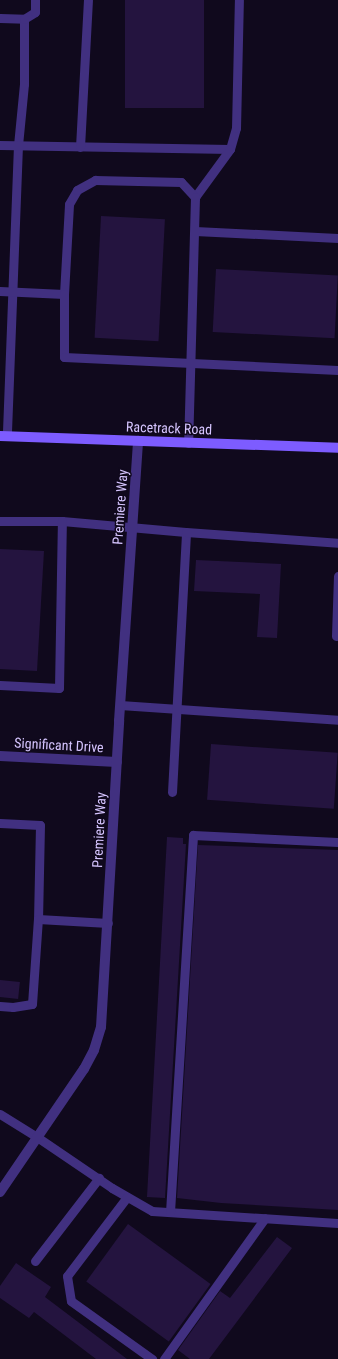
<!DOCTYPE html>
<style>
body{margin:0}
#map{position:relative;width:338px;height:1359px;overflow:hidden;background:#10091d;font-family:"Roboto Condensed",sans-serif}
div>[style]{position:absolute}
.building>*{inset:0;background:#24143f;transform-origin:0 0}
.lane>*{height:9px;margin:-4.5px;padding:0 4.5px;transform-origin:4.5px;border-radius:4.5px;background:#413080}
.street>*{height:10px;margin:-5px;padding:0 5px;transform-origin:5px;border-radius:5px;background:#413080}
.secondary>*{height:10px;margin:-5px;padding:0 5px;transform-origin:5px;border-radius:5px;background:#7d5cff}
span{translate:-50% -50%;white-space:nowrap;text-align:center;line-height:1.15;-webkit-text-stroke:3px #10091d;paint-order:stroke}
.street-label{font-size:14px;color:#d6c5ff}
</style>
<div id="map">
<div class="building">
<div style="left:125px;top:0;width:79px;height:108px"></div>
<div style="left:101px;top:216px;width:64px;height:122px;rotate:3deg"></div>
<div style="left:216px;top:269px;width:122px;height:63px;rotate:3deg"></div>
<div style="clip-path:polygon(0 549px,44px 551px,37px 671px,0 669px)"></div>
<div style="clip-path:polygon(196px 560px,281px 564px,277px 638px,257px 637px,260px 594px,194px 591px)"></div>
<div style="left:211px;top:744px;width:127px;height:56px;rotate:4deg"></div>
<div style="clip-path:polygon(167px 837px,183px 838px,183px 844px,186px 844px,165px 1198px,147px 1197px)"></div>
<div style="clip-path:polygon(198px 845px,338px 850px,338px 1210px,221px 1203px,177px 1198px)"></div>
<div style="left:0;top:980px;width:20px;height:17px;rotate:6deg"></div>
<div style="left:128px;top:1224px;width:102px;height:71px;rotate:36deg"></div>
<div style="clip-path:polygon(277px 1237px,292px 1248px,209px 1359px,190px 1359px,178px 1350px,220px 1291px,230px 1298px)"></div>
<div style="clip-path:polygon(16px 1263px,51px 1287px,45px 1297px,127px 1359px,96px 1359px,34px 1312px,29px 1318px,0 1298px,0 1286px)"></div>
</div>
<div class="lane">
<div style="left:0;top:18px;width:24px;rotate:2deg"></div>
<div style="left:24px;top:19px;width:65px;rotate:90deg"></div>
<div style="left:24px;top:84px;width:61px;rotate:95.6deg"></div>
<div style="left:18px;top:145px;width:291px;rotate:92.2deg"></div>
<div style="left:24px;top:19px;width:13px;rotate:-32deg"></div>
<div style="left:35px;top:12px;width:12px;rotate:-90deg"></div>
<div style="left:0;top:145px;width:230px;rotate:1deg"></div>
<div style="left:230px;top:149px;width:22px;rotate:-74deg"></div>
<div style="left:236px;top:128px;width:128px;rotate:-88.7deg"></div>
<div style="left:80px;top:147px;width:147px;rotate:-86.9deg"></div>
<div style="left:195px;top:197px;width:59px;rotate:-53.9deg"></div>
<div style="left:195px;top:231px;width:143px;rotate:2.8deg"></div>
<div style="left:0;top:291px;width:64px;rotate:2.7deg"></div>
<div style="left:64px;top:294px;width:90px;rotate:-86.8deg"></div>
<div style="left:69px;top:204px;width:16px;rotate:-60deg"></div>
<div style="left:77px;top:190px;width:21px;rotate:-29deg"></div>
<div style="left:95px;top:180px;width:86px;rotate:1.3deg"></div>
<div style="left:181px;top:182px;width:21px;rotate:47deg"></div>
<div style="left:195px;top:197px;width:246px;rotate:91.6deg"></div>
<div style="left:64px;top:294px;width:63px;rotate:90deg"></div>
<div style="left:64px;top:357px;width:274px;rotate:2.7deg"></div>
<div style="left:0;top:521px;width:62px"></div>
<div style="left:62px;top:521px;width:124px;rotate:5.1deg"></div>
<div style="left:336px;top:636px;width:60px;rotate:-88.1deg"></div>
<div style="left:0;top:685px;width:59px;rotate:2.9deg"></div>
<div style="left:59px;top:688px;width:167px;rotate:-89deg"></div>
<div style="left:120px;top:705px;width:219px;rotate:3.9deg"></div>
<div style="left:172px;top:792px;width:260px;rotate:-86.9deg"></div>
<div style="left:186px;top:532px;width:152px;rotate:4.1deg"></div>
<div style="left:0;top:823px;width:40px;rotate:2.9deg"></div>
<div style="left:40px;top:825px;width:94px;rotate:91.2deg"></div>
<div style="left:0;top:1006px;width:13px;rotate:4deg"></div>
<div style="left:13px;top:1007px;width:19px;rotate:-9deg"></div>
<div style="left:32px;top:1004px;width:85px;rotate:-86deg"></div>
<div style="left:38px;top:919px;width:70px;rotate:3.3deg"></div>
<div style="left:0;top:1114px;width:44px;rotate:31.9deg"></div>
<div style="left:37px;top:1137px;width:91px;rotate:34.2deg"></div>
<div style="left:112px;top:1188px;width:46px;rotate:29.9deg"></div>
<div style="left:152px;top:1211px;width:186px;rotate:3.7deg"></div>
<div style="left:127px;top:1197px;width:99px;rotate:127.2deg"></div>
<div style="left:67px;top:1276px;width:25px;rotate:81deg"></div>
<div style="left:71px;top:1301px;width:100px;rotate:35.6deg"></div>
<div style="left:170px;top:1212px;width:378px;rotate:-86.5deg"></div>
<div style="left:193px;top:835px;width:145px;rotate:2.8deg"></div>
<div style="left:35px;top:1261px;width:105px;rotate:-52.4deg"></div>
<div style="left:164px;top:1359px;width:173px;rotate:-54.4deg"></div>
</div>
<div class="street">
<div style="left:0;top:756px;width:117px;rotate:2.9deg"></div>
<div style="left:0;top:1192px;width:149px;rotate:-55.7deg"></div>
<div style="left:84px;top:1069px;width:21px;rotate:-62deg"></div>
<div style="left:94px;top:1050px;width:24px;rotate:-73deg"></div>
<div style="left:101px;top:1027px;width:307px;rotate:-86.6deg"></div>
<div style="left:119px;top:721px;width:281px;rotate:-86.1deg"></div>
</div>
<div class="secondary">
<div style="left:0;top:436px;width:338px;rotate:2deg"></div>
</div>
<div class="street-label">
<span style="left:169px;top:428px;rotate:2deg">Racetrack Road</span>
<span style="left:120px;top:507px;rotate:-86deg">Premiere Way</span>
<span style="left:59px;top:745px;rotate:3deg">Significant Drive</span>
<span style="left:99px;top:830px;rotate:-87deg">Premiere Way</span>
</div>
</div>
